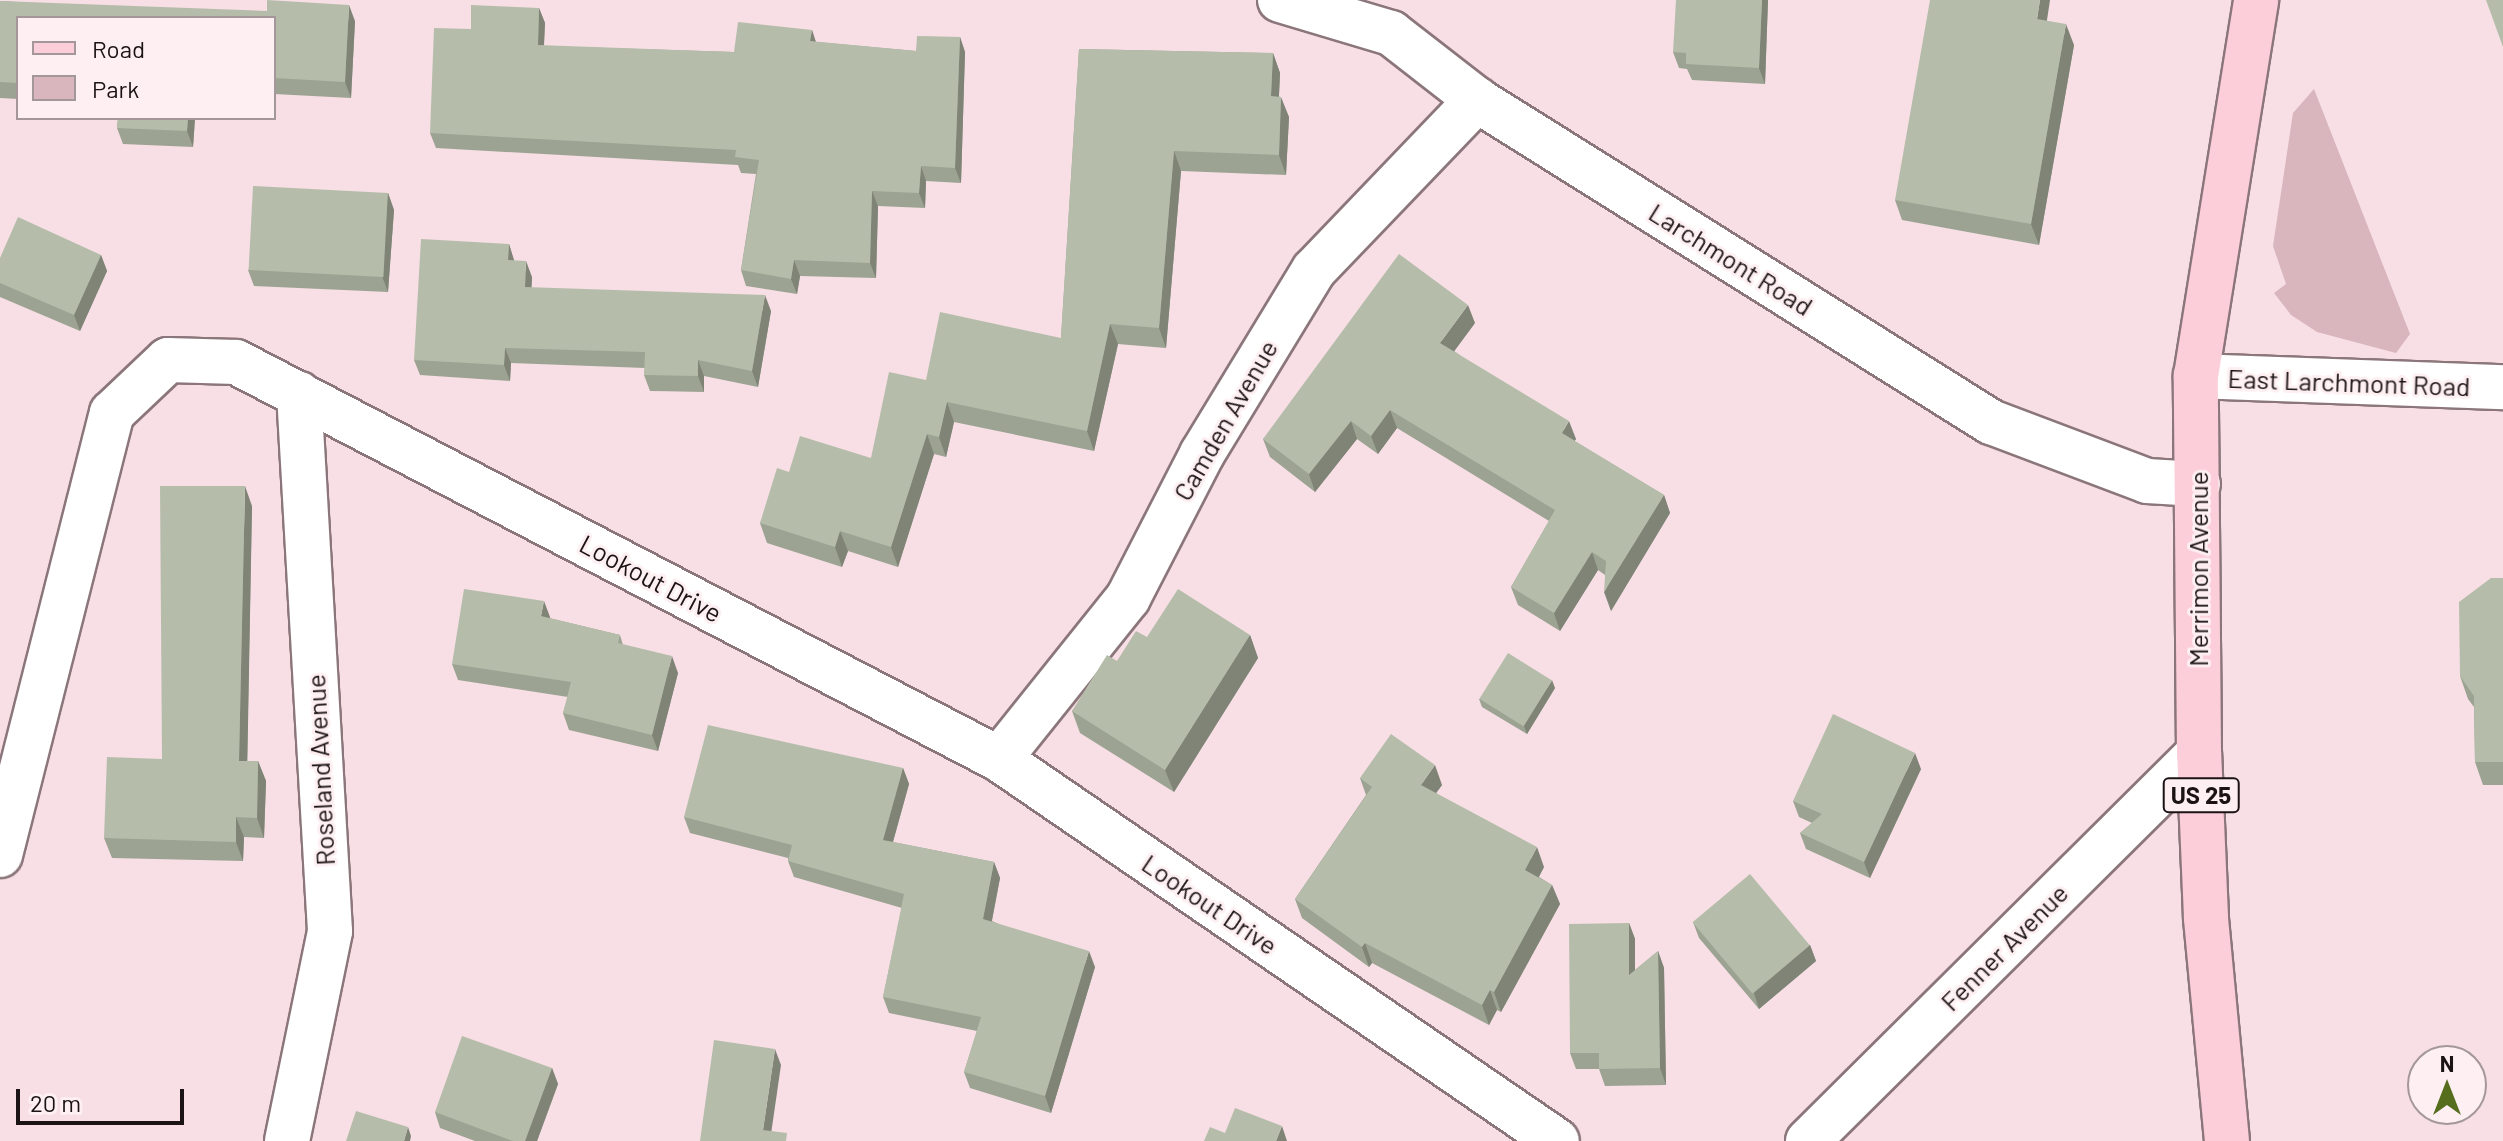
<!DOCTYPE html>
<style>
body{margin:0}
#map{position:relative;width:2503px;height:1141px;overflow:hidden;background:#f7dfe5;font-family:Barlow,sans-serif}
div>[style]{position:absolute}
.green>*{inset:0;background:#d9b5bd}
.roads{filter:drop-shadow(2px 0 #8b767b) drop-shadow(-2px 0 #8b767b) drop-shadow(0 2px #8b767b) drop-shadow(0 -2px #8b767b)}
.minor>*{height:44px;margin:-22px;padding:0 22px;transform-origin:22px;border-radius:22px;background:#fff}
.major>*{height:44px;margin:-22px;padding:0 22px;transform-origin:22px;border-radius:22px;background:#fcceda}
.wall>*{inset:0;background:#9ca392}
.shaded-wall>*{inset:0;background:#7f8477}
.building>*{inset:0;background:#b5bdaa;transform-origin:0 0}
span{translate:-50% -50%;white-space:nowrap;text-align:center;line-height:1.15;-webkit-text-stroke:6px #feeff2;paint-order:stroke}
.shield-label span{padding:2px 6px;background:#feeff2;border:2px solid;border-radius:6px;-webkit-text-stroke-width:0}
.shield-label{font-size:24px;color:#1b1315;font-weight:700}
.street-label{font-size:26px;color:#1b1315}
.legend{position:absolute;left:16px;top:16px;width:260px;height:104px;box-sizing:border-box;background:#feeff2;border:2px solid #a3979a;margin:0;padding:10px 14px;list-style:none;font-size:24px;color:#1b1315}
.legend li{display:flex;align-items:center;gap:16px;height:40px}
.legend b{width:40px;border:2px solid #a3979a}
.north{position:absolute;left:2407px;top:1045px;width:80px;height:80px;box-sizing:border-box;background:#feeff2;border:2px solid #a3979a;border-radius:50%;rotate:0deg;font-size:22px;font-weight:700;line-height:32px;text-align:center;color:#1b1315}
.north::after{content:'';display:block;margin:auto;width:28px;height:36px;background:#566d1e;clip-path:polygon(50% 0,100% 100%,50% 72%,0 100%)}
.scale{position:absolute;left:16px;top:1089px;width:168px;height:36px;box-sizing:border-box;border:4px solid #1b1315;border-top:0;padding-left:10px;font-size:24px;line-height:28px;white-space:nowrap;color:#1b1315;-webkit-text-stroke:6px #feeff2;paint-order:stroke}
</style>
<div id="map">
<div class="green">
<div style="clip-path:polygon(2314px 89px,2410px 334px,2396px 353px,2317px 332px,2291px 315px,2274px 293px,2286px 284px,2273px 246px,2293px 113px)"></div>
</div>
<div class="roads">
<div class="minor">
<div style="left:1280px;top:0;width:116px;rotate:16.6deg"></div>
<div style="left:1391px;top:33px;width:109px;rotate:37.9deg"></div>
<div style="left:1477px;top:100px;width:607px;rotate:32.07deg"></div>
<div style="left:1991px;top:422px;width:167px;rotate:20.7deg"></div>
<div style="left:2147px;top:481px;width:51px;rotate:3.4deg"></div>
<div style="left:2196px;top:376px;width:307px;rotate:2.1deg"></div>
<div style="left:999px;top:759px;width:206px;rotate:-51.3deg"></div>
<div style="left:1128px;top:598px;width:162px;rotate:-62.8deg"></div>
<div style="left:1202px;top:454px;width:215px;rotate:-58.7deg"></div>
<div style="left:1314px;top:270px;width:236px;rotate:-46.2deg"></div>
<div style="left:0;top:855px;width:456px;rotate:-75.8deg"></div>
<div style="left:112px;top:413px;width:77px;rotate:-43.4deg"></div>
<div style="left:168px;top:360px;width:68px;rotate:1.7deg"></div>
<div style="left:236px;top:362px;width:860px;rotate:27.49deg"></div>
<div style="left:999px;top:759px;width:676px;rotate:34.4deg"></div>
<div style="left:287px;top:1141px;width:214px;rotate:-78.4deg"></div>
<div style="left:330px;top:931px;width:538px;rotate:-93.3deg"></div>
<div style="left:1808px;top:1141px;width:551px;rotate:-44.78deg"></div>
</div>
<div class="major">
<div style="left:2227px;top:1141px;width:225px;rotate:-95.4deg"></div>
<div style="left:2206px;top:917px;width:164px;rotate:-92.4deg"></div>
<div style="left:2199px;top:753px;width:377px;rotate:-90.5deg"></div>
<div style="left:2196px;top:376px;width:381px;rotate:-80.9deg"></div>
</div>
</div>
<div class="wall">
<div style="clip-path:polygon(1768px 0,1765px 84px,1692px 80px,1687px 69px,1679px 68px,1673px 52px)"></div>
<div style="clip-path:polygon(0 1px,355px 21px,351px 98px,274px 94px,274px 18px,18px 18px,18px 99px,0 98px)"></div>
<div style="clip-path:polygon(539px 8px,545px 23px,544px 46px,734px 52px,812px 30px,816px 42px,916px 51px,960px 37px,965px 52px,961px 183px,926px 181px,925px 208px,878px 206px,876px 278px,800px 276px,797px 294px,746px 286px,741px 270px,756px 174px,741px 173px,738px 165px,436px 148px,430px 133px,471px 29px)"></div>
<div style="clip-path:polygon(2047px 21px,2074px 45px,2039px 245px,1902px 220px,1895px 200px)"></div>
<div style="clip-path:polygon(1079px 49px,1273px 53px,1280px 73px,1279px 96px,1289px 117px,1286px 175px,1181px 171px,1166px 348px,1118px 344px,1094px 451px,954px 422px,946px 457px,934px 454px,898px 567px,848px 551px,842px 567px,767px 543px,760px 523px,789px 472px,871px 458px,926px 380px,1061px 338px)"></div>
<div style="clip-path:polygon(118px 118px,195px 118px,193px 147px,123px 144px,117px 128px)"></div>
<div style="clip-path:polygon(388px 193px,394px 210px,388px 292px,254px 286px,248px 270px)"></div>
<div style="clip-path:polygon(509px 244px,514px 261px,532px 277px,531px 288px,771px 311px,758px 387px,704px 376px,704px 392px,650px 391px,644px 375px,645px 368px,511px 363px,510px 381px,420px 375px,414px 360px)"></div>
<div style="clip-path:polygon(101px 255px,107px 271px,80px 331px,0 297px,0 258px)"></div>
<div style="clip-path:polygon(1475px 323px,1454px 351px,1576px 439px,1574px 441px,1664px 495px,1670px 513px,1611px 611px,1605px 575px,1598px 570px,1560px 631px,1518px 605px,1511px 587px,1549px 521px,1397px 428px,1378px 454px,1357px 439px,1315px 492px,1270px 457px,1263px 439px)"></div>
<div style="clip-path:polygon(252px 506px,247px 761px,258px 761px,266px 781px,264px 838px,244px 837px,243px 861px,112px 858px,104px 838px,162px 759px)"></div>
<div style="clip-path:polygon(2503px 578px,2503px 785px,2483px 785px,2475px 762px,2474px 707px,2468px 699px,2460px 676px)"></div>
<div style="clip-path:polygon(549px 618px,620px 635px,623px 645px,678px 673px,658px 751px,569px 730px,563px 713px,568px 697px,458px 680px,452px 664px)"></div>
<div style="clip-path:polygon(1250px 635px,1258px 658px,1174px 792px,1080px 733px,1072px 711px,1117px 661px,1147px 637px)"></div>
<div style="clip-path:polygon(1555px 688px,1527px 734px,1482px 707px,1479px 699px)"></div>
<div style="clip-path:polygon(903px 768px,909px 784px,893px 842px,994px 862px,1000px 878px,992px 921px,1095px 967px,1051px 1113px,970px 1088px,964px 1072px,977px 1031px,889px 1013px,883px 997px,902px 908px,794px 877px,788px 861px,788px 858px,690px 833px,684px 817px)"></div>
<div style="clip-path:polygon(1921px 769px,1870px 878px,1806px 849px,1800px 833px,1812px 823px,1799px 817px,1793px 801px)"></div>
<div style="clip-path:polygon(1360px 778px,1442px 785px,1436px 793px,1544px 867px,1539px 877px,1552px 885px,1560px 904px,1501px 1012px,1497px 1010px,1489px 1025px,1372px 963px,1369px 967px,1302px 918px,1295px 899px,1366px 795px)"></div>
<div style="clip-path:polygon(1693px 922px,1810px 945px,1816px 961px,1759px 1009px,1699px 938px)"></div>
<div style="clip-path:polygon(1629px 923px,1635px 939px,1635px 970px,1658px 951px,1664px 968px,1666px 1085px,1605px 1086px,1599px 1069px,1576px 1069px,1570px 1053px)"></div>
<div style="clip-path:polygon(552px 1068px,558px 1084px,537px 1141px,475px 1141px,440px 1128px,435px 1112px)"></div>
</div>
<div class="shaded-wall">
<div style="clip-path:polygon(1762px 0,1768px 0,1765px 84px,1759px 68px)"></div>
<div style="clip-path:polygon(2040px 0,2050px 0,2044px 40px,2037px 19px)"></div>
<div style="clip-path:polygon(349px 5px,355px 21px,351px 98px,345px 82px)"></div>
<div style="clip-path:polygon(539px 8px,545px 23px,543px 61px,538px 45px)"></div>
<div style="clip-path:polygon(2066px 24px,2074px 45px,2039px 245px,2031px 224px)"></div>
<div style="clip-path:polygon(812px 30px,817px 46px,810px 41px)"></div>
<div style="clip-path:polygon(960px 37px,965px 52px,961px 183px,955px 168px)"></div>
<div style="clip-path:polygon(1273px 53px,1280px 73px,1278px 116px,1271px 96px)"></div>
<div style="clip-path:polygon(1281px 97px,1289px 117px,1286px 175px,1279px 155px)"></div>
<div style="clip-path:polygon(188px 118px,195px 118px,193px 147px,187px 131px)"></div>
<div style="clip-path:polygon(1174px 151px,1181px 171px,1166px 348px,1159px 328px)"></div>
<div style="clip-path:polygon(921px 166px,926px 181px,925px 208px,919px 193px)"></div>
<div style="clip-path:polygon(872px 191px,878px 206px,876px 278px,870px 263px)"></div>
<div style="clip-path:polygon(388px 193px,394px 210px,388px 292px,382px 276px)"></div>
<div style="clip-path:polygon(509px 244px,514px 260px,514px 276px,508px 260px)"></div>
<div style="clip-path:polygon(101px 255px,107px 271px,80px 331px,74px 315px)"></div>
<div style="clip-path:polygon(794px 260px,800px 276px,797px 294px,791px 279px)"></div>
<div style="clip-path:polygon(526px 261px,532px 277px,531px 303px,525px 287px)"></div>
<div style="clip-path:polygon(765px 295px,771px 311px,758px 387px,752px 371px)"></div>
<div style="clip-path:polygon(1468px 305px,1475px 323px,1447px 361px,1440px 343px)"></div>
<div style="clip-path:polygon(1110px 324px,1118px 344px,1094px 451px,1087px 431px)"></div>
<div style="clip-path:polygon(505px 348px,511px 363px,510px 381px,504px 365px)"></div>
<div style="clip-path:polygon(698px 360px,704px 376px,704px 392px,698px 376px)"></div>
<div style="clip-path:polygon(947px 402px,954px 422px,946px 457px,939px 437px)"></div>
<div style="clip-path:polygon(1390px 410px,1397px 428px,1378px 454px,1371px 436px)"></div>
<div style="clip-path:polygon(1351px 421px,1357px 439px,1315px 492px,1309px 474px)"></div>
<div style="clip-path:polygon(1569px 421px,1576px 439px,1568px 451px,1562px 433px)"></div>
<div style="clip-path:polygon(927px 434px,934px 454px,898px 567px,891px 547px)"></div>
<div style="clip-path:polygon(245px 486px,252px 506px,247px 780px,239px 761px)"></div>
<div style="clip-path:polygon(1664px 495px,1670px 513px,1611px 611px,1604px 592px)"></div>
<div style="clip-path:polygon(840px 531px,848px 551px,842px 567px,835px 547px)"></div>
<div style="clip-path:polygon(1592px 552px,1598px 570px,1560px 631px,1554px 613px)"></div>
<div style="clip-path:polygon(544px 601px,550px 617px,547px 632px,541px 616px)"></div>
<div style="clip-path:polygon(1250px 635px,1258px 658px,1174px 792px,1165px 770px)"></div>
<div style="clip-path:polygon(672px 656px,678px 673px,658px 751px,652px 735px)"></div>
<div style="clip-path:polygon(1552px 680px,1555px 688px,1527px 734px,1524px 726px)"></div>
<div style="clip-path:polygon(1915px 753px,1921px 769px,1870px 878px,1864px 862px)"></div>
<div style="clip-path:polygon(258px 761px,266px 781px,264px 838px,257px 818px)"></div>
<div style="clip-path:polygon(1435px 765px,1442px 785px,1428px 804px,1421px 785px)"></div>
<div style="clip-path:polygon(903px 768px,909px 784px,889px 856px,883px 840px)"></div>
<div style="clip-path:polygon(236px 817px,244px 837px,243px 861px,236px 842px)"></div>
<div style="clip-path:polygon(1537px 847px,1544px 867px,1532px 889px,1525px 870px)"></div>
<div style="clip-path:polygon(994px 862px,1000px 878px,989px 935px,983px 919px)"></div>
<div style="clip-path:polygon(1552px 885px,1560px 904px,1501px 1012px,1494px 992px)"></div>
<div style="clip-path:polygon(1629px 923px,1635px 939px,1635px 991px,1629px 975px)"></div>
<div style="clip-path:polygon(1365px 943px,1372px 963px,1369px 967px,1362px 947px)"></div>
<div style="clip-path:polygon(1810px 945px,1816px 961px,1759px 1009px,1754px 993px)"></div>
<div style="clip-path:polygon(1089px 951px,1095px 967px,1051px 1113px,1045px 1096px)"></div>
<div style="clip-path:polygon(1658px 951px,1664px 968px,1666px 1085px,1660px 1068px)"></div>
<div style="clip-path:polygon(1490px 990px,1497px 1010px,1489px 1025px,1482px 1005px)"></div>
<div style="clip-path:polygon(775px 1049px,781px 1065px,770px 1141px,763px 1130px)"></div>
<div style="clip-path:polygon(552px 1068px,558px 1084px,537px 1141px,525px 1141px)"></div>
<div style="clip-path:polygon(1282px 1126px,1287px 1141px,1276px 1141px)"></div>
<div style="clip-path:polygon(408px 1127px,411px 1136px,410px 1141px,404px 1141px)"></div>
</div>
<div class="building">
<div style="clip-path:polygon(267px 0,349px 5px,345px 82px,274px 78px,274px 18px,18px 18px,18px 83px,0 82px,0 1px,267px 11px)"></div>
<div style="clip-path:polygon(1676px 0,1762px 0,1759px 68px,1686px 64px,1686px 53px,1673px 52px)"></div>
<div style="clip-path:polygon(1930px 0,2040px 0,2037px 19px,2066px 24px,2031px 224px,1895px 200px)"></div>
<div style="clip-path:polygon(2486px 0,2503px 0,2503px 47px)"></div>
<div style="clip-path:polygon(471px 5px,539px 8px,538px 45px,734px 52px,738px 22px,812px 30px,810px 41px,916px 51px,917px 36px,960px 37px,955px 168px,921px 166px,919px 193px,872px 191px,870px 263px,794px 260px,791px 279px,741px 270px,759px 160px,735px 157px,736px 150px,430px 133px,434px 28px,471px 29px)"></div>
<div style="clip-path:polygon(1079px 49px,1273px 53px,1271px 96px,1281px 97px,1279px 155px,1174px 151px,1159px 328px,1110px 324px,1087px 431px,947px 402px,939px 437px,927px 434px,891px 547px,840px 531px,835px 547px,760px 523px,777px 468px,789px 472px,800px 436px,871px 458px,889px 372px,926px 380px,940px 312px,1061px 338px)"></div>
<div style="clip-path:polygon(118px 118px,188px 118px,187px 131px,117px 128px)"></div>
<div style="left:253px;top:186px;width:135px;height:84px;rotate:3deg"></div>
<div style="clip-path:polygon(18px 217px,101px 255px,74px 315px,0 283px,0 258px)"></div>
<div style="clip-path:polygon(421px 239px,509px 244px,508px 260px,526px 261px,525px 287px,765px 295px,752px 371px,698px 360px,698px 376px,644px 375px,645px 352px,505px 348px,504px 365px,414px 360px)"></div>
<div style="clip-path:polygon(1399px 254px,1468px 305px,1440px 343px,1569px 421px,1562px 433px,1664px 495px,1604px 592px,1606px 561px,1592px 552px,1554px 613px,1511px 587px,1555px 510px,1390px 410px,1371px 436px,1351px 421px,1309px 474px,1263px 439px)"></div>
<div style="clip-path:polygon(160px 486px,245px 486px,239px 761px,258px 761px,257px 818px,236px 817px,236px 842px,104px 838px,107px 757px,162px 759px)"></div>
<div style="clip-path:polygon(2491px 578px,2503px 578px,2503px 762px,2475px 762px,2474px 696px,2460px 676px,2459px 602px)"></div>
<div style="clip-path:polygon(464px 589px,544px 601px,541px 616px,620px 635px,618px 643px,672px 656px,652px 735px,563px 713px,571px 682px,452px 664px)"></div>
<div style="clip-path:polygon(1178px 589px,1250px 635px,1165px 770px,1072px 711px,1107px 655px,1117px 661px,1136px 631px,1147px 637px)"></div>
<div style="left:1508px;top:653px;width:52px;height:54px;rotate:32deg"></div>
<div style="clip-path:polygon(1833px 714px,1915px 753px,1864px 862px,1800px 833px,1822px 814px,1793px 801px)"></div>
<div style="clip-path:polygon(708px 725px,903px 768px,883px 840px,994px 862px,983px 919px,1089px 951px,1045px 1096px,964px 1072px,981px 1017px,883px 997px,904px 894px,788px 861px,792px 845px,684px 817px)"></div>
<div style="clip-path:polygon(1391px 734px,1435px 765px,1421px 785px,1537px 847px,1525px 870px,1552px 885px,1494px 992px,1490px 990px,1482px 1005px,1365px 943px,1362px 947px,1295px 899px,1372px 787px,1360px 778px)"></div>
<div style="left:1750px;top:874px;width:93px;height:75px;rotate:50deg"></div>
<div style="clip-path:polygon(1629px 923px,1629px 975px,1658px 951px,1660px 1068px,1599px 1069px,1599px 1053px,1570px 1053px,1569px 924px)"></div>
<div style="clip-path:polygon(462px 1036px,552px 1068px,525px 1141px,513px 1141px,435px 1112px)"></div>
<div style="clip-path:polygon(714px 1040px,775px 1049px,763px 1130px,787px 1133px,786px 1141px,700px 1141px)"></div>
<div style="clip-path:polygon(1235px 1108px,1282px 1126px,1276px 1141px,1204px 1141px,1210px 1127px,1225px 1133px)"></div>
<div style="clip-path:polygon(356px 1111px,408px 1127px,404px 1141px,346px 1141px)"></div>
</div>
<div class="shield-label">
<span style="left:2201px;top:795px">US 25</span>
</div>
<div class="street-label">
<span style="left:1731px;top:259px;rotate:32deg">Larchmont Road</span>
<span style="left:2349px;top:382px;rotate:2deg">East Larchmont Road</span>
<span style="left:1225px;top:420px;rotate:-60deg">Camden Avenue</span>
<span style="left:2198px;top:569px;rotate:-90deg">Merrimon Avenue</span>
<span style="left:651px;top:578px;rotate:28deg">Lookout Drive</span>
<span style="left:320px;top:770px;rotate:-93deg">Roseland Avenue</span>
<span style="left:1210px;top:904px;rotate:34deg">Lookout Drive</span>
<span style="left:2004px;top:947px;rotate:-45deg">Fenner Avenue</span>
</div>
<ul class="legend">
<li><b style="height:10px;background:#fcceda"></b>Road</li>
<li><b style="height:22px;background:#d9b5bd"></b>Park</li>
</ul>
<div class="north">N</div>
<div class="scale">20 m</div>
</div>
